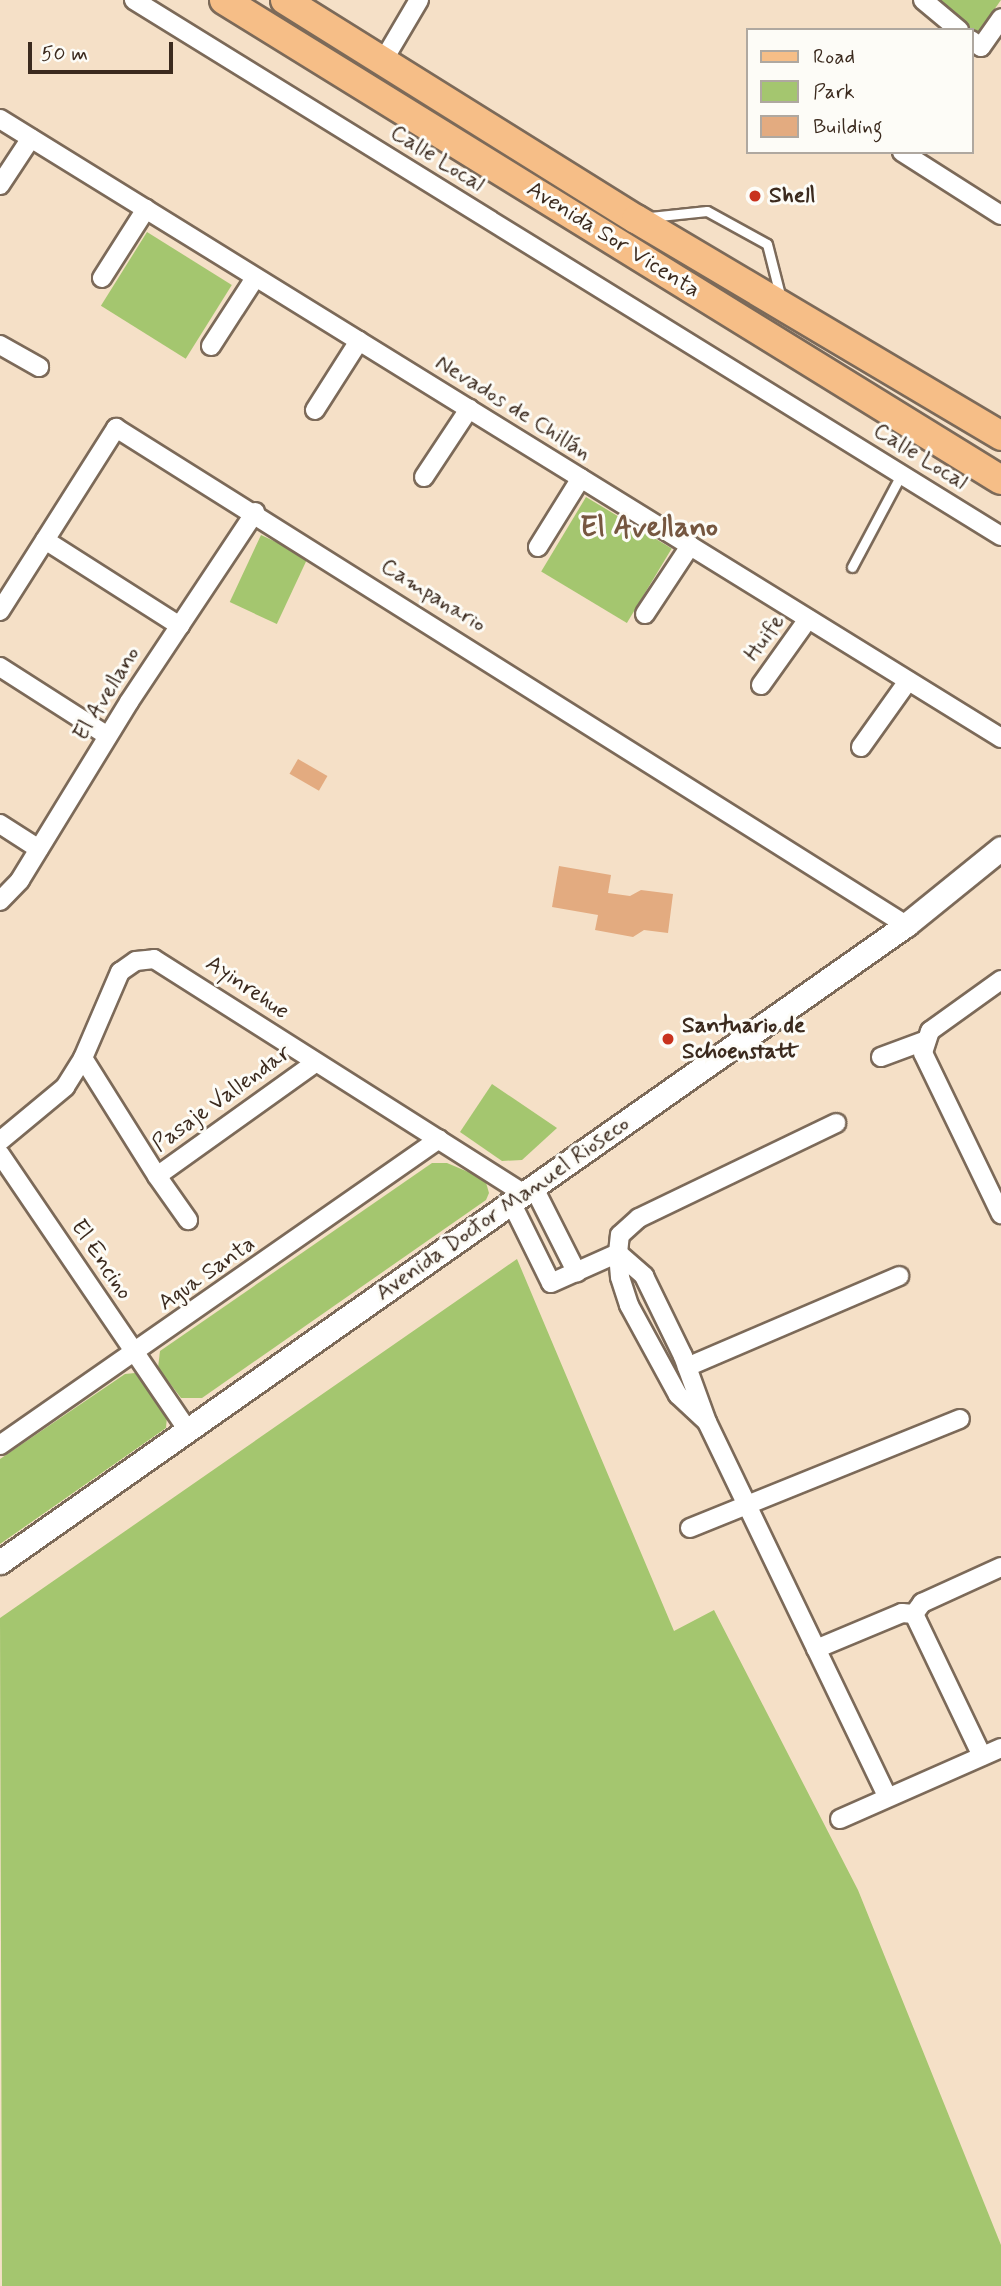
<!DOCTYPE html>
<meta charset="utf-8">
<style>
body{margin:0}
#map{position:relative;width:1001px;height:2286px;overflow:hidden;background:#f5e0c7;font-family:Mynerve,sans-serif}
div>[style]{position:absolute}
.green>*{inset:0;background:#a4c66f;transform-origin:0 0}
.building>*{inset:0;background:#e3ab80;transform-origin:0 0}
.roads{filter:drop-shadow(2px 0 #7c6a59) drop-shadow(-2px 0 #7c6a59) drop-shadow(0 2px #7c6a59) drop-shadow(0 -2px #7c6a59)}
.service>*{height:9px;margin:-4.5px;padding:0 4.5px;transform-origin:4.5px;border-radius:4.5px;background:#fff}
.minor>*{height:18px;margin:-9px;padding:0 9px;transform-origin:9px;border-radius:9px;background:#fff}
.tertiary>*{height:23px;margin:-11.5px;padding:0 11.5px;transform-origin:11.5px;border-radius:11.5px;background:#fff}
.primary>*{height:28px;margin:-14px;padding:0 14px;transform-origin:14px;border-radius:14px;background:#f6be87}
.dots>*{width:19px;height:19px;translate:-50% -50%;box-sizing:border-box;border:4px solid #fdfcf7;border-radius:50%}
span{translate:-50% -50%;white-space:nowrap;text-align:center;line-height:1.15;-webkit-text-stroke:6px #fdfcf7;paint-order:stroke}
.street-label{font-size:23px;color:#3b2a1e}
.poi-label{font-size:23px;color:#3b2a1e;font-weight:700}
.left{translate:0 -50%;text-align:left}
.district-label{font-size:30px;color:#765740;font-weight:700}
.legend{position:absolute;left:746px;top:28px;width:228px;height:126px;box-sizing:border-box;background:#fdfcf7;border:2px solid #afa8a0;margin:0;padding:9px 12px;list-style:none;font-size:21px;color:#3b2a1e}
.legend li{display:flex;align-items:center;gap:14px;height:35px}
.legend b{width:35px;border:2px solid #afa8a0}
.scale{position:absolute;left:28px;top:42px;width:145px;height:32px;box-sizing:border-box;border:4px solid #3b2a1e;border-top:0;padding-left:9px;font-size:21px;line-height:24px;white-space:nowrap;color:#3b2a1e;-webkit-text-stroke:5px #fdfcf7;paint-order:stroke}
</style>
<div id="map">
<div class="green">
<div style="clip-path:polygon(936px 0,1001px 0,977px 34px)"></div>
<div style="left:147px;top:232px;width:100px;height:87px;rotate:32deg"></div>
<div style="left:586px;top:497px;width:100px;height:87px;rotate:31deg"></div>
<div style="left:261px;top:535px;width:52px;height:74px;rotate:25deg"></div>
<div style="clip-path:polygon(492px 1084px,557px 1128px,522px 1160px,502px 1161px,460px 1132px)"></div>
<div style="clip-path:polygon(432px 1163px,447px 1163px,485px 1179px,489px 1193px,486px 1200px,202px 1398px,181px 1398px,158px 1368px,160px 1351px)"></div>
<div style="clip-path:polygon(517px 1259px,674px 1631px,714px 1610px,858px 1890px,1001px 2245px,1001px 2286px,2px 2286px,0 1618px)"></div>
<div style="clip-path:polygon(135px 1373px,167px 1416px,166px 1428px,0 1544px,0 1459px,125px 1374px)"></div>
</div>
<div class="building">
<div style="left:298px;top:759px;width:34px;height:17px;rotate:30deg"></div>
<div style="clip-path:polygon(559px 866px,611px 875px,608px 893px,630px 896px,641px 890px,673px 894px,668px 933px,644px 930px,633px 937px,595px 930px,598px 915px,552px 907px)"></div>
</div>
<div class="roads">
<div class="service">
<div style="left:650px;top:217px;width:57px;rotate:-6deg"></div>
<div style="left:707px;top:211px;width:68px;rotate:28.8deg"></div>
<div style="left:767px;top:244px;width:57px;rotate:75.7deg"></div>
<div style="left:852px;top:567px;width:104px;rotate:-62deg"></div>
</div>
<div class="minor">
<div style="left:134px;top:0;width:1019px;rotate:31.73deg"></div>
<div style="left:923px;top:0;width:47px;rotate:39.8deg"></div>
<div style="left:971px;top:40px;width:12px;rotate:35deg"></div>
<div style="left:981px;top:47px;width:35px;rotate:-55deg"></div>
<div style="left:383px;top:61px;width:71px;rotate:-59.5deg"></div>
<div style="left:0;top:119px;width:1177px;rotate:31.73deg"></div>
<div style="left:902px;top:152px;width:117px;rotate:32.5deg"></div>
<div style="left:0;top:185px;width:56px;rotate:-56.6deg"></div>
<div style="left:102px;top:278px;width:82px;rotate:-57.5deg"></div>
<div style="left:0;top:345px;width:45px;rotate:29.4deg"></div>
<div style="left:211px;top:346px;width:81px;rotate:-57.1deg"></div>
<div style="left:315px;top:410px;width:82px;rotate:-57.5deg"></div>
<div style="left:424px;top:477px;width:82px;rotate:-56.5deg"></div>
<div style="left:45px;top:540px;width:160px;rotate:32.5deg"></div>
<div style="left:538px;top:547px;width:81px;rotate:-58.1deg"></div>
<div style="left:0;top:611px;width:217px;rotate:-57.6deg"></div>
<div style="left:116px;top:428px;width:933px;rotate:32.17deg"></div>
<div style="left:645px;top:614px;width:82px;rotate:-56.5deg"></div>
<div style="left:0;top:667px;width:128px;rotate:32.6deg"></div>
<div style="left:761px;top:685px;width:81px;rotate:-54.5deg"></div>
<div style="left:861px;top:747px;width:81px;rotate:-54.5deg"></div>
<div style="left:0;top:824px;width:46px;rotate:32.7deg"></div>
<div style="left:0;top:901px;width:29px;rotate:-46deg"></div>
<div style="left:20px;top:880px;width:209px;rotate:-58.5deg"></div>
<div style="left:129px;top:702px;width:228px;rotate:-56.4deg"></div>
<div style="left:1001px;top:980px;width:87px;rotate:144.3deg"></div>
<div style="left:930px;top:1031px;width:23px;rotate:108deg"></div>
<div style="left:923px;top:1053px;width:179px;rotate:64.2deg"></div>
<div style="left:881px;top:1057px;width:46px;rotate:-20.4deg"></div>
<div style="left:83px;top:1058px;width:139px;rotate:57.9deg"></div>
<div style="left:157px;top:1176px;width:194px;rotate:-35.6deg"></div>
<div style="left:0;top:1141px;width:85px;rotate:-39.7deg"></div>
<div style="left:65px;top:1087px;width:34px;rotate:-58deg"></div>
<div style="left:83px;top:1058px;width:94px;rotate:-66.7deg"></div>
<div style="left:120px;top:972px;width:19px;rotate:-35deg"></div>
<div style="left:136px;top:961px;width:18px;rotate:-6deg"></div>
<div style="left:154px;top:959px;width:437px;rotate:32.4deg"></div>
<div style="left:0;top:1154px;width:331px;rotate:55.8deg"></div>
<div style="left:157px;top:1176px;width:54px;rotate:54.8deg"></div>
<div style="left:533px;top:1186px;width:97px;rotate:63.2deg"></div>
<div style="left:511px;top:1202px;width:90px;rotate:63.7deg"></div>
<div style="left:551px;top:1283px;width:73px;rotate:-24.1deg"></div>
<div style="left:618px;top:1253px;width:35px;rotate:41deg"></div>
<div style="left:644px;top:1276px;width:89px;rotate:64deg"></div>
<div style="left:683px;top:1356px;width:70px;rotate:70deg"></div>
<div style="left:707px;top:1422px;width:40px;rotate:-137deg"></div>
<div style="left:678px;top:1395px;width:102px;rotate:-118.6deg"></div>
<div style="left:629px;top:1305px;width:29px;rotate:-108deg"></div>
<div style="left:620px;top:1277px;width:24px;rotate:-95deg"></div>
<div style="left:618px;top:1253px;width:18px;rotate:-84deg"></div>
<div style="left:620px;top:1235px;width:25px;rotate:-42deg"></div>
<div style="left:639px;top:1218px;width:219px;rotate:-25.7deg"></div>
<div style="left:687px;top:1367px;width:231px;rotate:-23.2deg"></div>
<div style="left:707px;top:1422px;width:415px;rotate:64.3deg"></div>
<div style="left:0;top:1445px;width:535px;rotate:-34.88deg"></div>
<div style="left:690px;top:1528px;width:291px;rotate:-22deg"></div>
<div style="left:816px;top:1649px;width:93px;rotate:-22.7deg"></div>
<div style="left:902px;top:1613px;width:12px;rotate:5deg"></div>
<div style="left:982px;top:1756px;width:157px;rotate:-115.6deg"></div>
<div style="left:914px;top:1614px;width:14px;rotate:-54deg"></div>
<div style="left:922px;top:1603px;width:87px;rotate:-24.5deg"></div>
<div style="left:840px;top:1819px;width:176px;rotate:-23.8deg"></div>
</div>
<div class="tertiary">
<div style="left:0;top:1562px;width:1108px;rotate:-35.11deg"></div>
<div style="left:906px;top:925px;width:122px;rotate:-39deg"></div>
</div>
<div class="primary">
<div style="left:224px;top:0;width:913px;rotate:31.71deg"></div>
<div style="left:285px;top:0;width:414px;rotate:32deg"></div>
<div style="left:636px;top:219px;width:425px;rotate:30.7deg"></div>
</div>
</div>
<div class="dots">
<div style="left:755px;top:196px;background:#c8321e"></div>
<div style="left:668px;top:1039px;background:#c8321e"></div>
</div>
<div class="street-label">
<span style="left:437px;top:159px;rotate:32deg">Calle Local</span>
<span style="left:613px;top:240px;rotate:32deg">Avenida Sor Vicenta</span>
<span style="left:513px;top:408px;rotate:32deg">Nevados de Chillán</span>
<span style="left:920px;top:457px;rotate:32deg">Calle Local</span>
<span style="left:433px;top:596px;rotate:32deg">Campanario</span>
<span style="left:765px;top:638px;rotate:-55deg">Huife</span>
<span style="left:107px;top:694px;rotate:-58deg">El Avellano</span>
<span style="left:247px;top:988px;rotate:34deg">Ayinrehue</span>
<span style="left:222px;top:1099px;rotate:-36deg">Pasaje Vallendar</span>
<span style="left:503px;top:1209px;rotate:-35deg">Avenida Doctor Manuel Rioseco</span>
<span style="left:101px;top:1260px;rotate:56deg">El Encino</span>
<span style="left:207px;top:1274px;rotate:-35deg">Agua Santa</span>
</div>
<div class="poi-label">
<span class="left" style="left:769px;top:196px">Shell</span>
<span class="left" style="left:682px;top:1039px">Santuario de<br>Schoenstatt</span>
</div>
<div class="district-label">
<span style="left:649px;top:528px">El Avellano</span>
</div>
<ul class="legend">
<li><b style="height:9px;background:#f6be87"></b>Road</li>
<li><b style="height:19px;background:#a4c66f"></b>Park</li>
<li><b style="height:19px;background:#e3ab80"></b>Building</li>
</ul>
<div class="scale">50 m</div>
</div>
